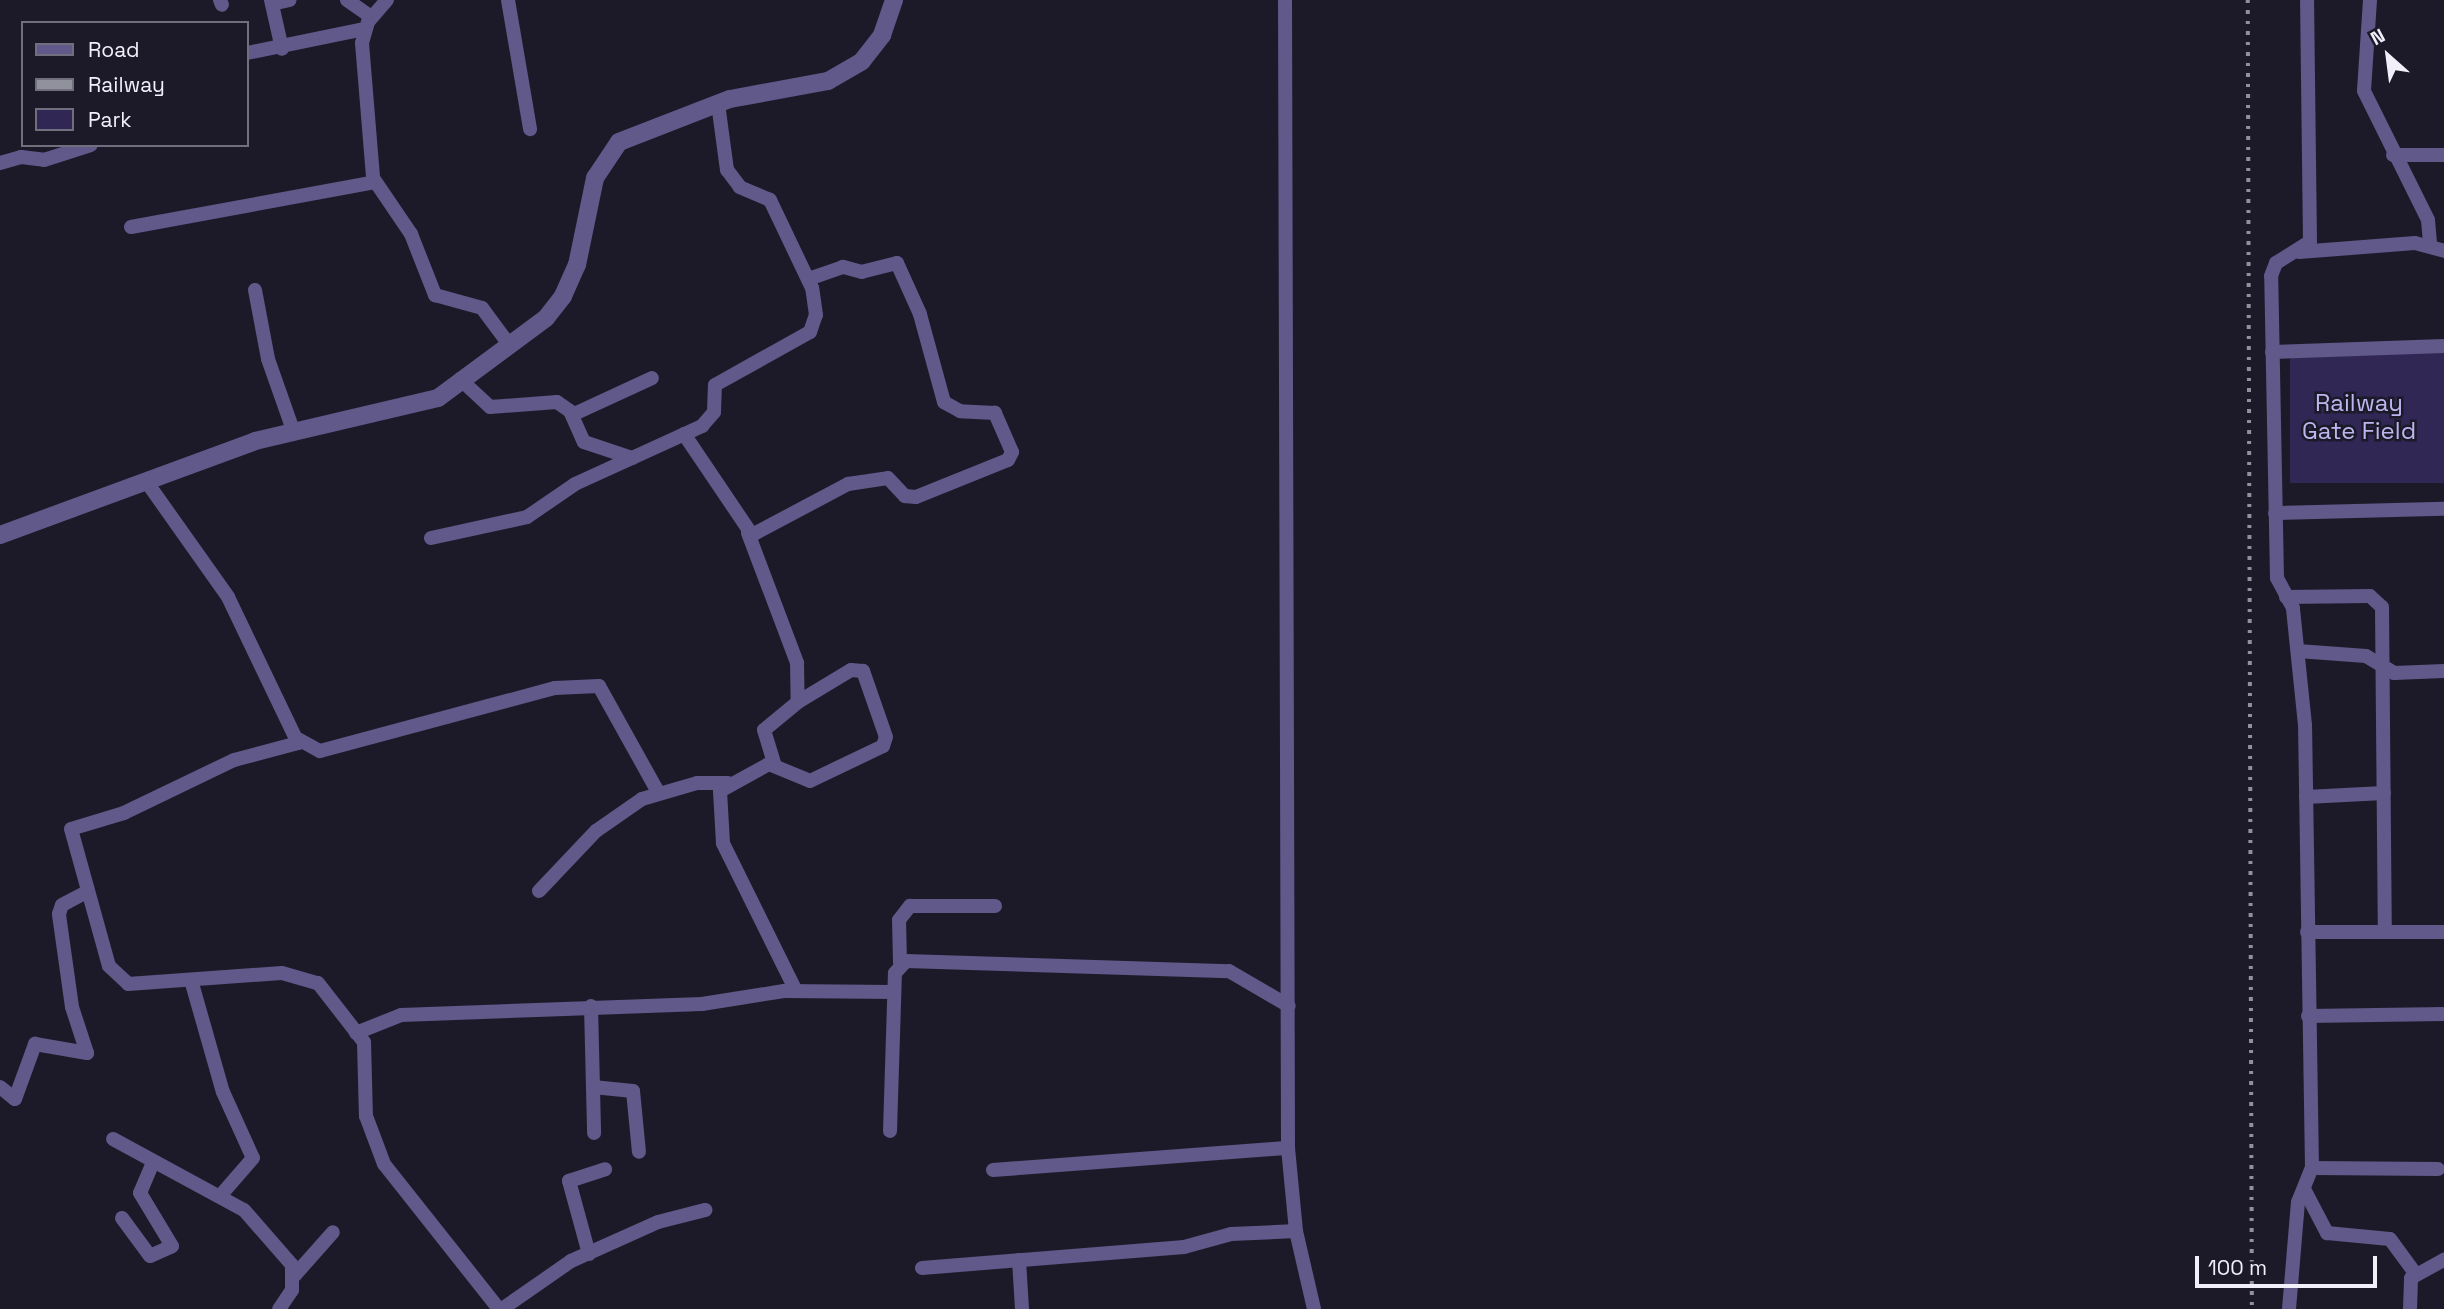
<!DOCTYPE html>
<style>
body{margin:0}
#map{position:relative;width:2444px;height:1309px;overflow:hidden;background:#1c1a29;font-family:"Space Grotesk",sans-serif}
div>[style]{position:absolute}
.green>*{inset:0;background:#302755;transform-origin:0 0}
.minor>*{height:14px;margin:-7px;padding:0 7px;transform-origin:7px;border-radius:7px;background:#605989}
.tertiary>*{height:18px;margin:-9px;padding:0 9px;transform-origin:9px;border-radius:9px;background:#605989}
.rail>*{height:3.5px;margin-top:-1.75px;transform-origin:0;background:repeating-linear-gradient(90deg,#91909d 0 3.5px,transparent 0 10.5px)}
span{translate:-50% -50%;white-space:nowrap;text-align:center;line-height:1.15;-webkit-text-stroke:5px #1c1a29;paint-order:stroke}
.park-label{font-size:24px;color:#bcb6ef}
.legend{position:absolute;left:21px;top:21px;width:228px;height:126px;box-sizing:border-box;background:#1c1a29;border:2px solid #716f7d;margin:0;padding:9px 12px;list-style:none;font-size:21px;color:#f0effa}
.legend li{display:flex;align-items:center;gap:14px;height:35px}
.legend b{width:35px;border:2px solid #716f7d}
.north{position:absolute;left:2353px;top:21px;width:70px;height:70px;-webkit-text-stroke:5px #1c1a29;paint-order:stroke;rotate:332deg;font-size:19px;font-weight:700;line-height:28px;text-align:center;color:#f0effa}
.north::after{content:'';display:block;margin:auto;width:24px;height:32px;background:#f0effa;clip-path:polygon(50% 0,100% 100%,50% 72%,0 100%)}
.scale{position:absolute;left:2195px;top:1256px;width:182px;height:32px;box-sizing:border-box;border:4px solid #f0effa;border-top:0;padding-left:9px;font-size:21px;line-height:24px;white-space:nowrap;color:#f0effa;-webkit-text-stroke:5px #1c1a29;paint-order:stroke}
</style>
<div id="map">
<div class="green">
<div style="left:2444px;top:350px;width:133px;height:154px;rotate:90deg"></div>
</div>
<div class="minor">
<div style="left:220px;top:0;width:5px;rotate:68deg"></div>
<div style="left:271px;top:0;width:50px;rotate:77.3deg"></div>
<div style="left:347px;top:0;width:29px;rotate:35deg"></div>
<div style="left:387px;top:0;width:29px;rotate:131deg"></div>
<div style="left:368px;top:22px;width:22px;rotate:106deg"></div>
<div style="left:362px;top:43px;width:135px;rotate:85.3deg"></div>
<div style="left:373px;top:178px;width:68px;rotate:55.8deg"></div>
<div style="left:411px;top:234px;width:66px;rotate:68.5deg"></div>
<div style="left:435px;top:295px;width:49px;rotate:15.5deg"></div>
<div style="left:482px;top:308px;width:44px;rotate:53.4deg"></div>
<div style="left:508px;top:0;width:131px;rotate:80.3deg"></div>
<div style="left:1285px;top:0;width:1148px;rotate:89.85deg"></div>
<div style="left:1288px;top:1148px;width:83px;rotate:84.5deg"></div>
<div style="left:1296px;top:1231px;width:80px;rotate:77deg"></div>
<div style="left:2370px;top:0;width:91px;rotate:93.8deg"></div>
<div style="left:2364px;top:91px;width:144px;rotate:63.6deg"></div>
<div style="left:2428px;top:220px;width:25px;rotate:85deg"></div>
<div style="left:272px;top:4px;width:18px;rotate:-13deg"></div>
<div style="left:247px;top:53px;width:119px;rotate:-11.6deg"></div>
<div style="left:2393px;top:155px;width:51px"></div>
<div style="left:0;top:163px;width:22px;rotate:-16deg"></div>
<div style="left:21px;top:157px;width:23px;rotate:7deg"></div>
<div style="left:44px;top:160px;width:49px;rotate:-17.7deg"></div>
<div style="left:131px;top:227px;width:248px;rotate:-10.4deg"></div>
<div style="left:2299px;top:252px;width:116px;rotate:-4.4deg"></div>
<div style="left:2415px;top:243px;width:30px;rotate:15deg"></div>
<div style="left:255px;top:290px;width:70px;rotate:79.3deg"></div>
<div style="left:268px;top:359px;width:75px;rotate:70.6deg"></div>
<div style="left:2272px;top:352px;width:172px;rotate:-2deg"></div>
<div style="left:460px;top:379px;width:41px;rotate:43deg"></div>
<div style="left:490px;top:407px;width:67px;rotate:-4.3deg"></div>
<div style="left:557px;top:402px;width:16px;rotate:35deg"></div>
<div style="left:570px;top:411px;width:34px;rotate:66deg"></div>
<div style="left:584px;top:442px;width:51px;rotate:18.4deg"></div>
<div style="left:572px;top:415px;width:88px;rotate:-24.8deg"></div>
<div style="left:684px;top:434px;width:122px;rotate:56deg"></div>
<div style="left:752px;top:535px;width:109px;rotate:-28deg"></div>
<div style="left:848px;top:484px;width:40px;rotate:-8.5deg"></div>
<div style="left:888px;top:478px;width:25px;rotate:47deg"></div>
<div style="left:905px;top:496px;width:11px;rotate:5deg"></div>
<div style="left:916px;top:497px;width:99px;rotate:-21.9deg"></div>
<div style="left:1008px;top:460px;width:9px;rotate:-63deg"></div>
<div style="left:1012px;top:452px;width:43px;rotate:-113.6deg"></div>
<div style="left:995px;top:413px;width:35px;rotate:-177deg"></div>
<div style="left:960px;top:411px;width:18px;rotate:-151deg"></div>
<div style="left:944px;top:402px;width:91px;rotate:-105.3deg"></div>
<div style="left:920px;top:314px;width:56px;rotate:-114.3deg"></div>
<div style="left:897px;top:263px;width:36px;rotate:166deg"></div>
<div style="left:862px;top:272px;width:20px;rotate:-165deg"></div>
<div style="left:843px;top:267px;width:37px;rotate:161deg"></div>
<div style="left:146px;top:481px;width:142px;rotate:54.7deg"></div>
<div style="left:228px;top:597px;width:162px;rotate:64.4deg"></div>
<div style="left:298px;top:743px;width:66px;rotate:165.1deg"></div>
<div style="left:234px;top:760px;width:122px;rotate:154.3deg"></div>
<div style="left:124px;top:813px;width:55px;rotate:163.2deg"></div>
<div style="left:71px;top:829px;width:142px;rotate:74.5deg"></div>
<div style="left:109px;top:966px;width:26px;rotate:43deg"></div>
<div style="left:128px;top:984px;width:154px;rotate:-4.1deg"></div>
<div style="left:282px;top:973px;width:37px;rotate:16deg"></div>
<div style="left:318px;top:983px;width:75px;rotate:52.1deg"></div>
<div style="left:364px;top:1042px;width:74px;rotate:88.5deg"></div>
<div style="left:366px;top:1116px;width:51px;rotate:69.4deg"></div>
<div style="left:384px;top:1164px;width:185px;rotate:51.6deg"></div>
<div style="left:2275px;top:513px;width:169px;rotate:-1.4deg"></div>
<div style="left:748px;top:533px;width:139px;rotate:69.3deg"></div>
<div style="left:797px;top:663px;width:39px;rotate:89deg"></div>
<div style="left:798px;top:702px;width:44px;rotate:140.5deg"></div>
<div style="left:764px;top:730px;width:34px;rotate:73deg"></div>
<div style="left:431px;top:538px;width:98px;rotate:-12.3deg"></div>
<div style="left:527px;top:517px;width:58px;rotate:-34.5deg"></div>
<div style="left:575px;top:484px;width:140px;rotate:-24.5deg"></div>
<div style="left:702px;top:426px;width:18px;rotate:-49deg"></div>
<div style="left:714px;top:412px;width:27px;rotate:-88deg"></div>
<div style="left:715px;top:385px;width:109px;rotate:-29.2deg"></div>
<div style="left:810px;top:332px;width:18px;rotate:-71deg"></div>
<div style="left:816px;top:315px;width:27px;rotate:-98deg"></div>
<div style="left:812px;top:288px;width:98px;rotate:-115.5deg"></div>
<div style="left:770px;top:200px;width:33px;rotate:-157deg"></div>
<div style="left:740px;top:187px;width:21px;rotate:-127deg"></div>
<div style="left:727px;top:170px;width:68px;rotate:-97.7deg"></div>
<div style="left:2286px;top:597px;width:84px;rotate:-0.7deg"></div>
<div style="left:2370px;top:596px;width:16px;rotate:43deg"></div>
<div style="left:2382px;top:607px;width:325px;rotate:89.5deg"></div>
<div style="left:2298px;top:651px;width:68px;rotate:4.2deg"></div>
<div style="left:2366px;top:656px;width:33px;rotate:31deg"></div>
<div style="left:2394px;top:673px;width:50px;rotate:-2.3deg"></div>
<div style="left:298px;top:739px;width:25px;rotate:29deg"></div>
<div style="left:320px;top:751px;width:243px;rotate:-15deg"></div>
<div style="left:555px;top:688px;width:44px;rotate:-2.6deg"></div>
<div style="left:599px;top:686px;width:121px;rotate:60.9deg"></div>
<div style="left:2306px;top:797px;width:78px;rotate:-2.9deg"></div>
<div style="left:539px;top:891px;width:83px;rotate:-46.5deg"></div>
<div style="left:596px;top:831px;width:56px;rotate:-34.8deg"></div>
<div style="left:642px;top:799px;width:57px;rotate:-16.2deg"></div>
<div style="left:697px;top:783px;width:31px"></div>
<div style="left:2307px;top:932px;width:137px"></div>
<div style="left:900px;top:963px;width:43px;rotate:-91.3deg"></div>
<div style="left:899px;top:920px;width:18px;rotate:-52deg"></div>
<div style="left:910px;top:906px;width:85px"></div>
<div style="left:191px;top:980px;width:116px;rotate:74.1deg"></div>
<div style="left:223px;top:1092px;width:72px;rotate:65.6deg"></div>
<div style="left:253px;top:1158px;width:49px;rotate:130.9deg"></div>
<div style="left:796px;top:991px;width:165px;rotate:-116.3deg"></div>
<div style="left:723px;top:843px;width:52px;rotate:-93.3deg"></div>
<div style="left:720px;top:791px;width:56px;rotate:-28.9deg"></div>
<div style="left:769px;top:764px;width:44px;rotate:22.5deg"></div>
<div style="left:810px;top:781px;width:81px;rotate:-25.6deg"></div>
<div style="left:883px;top:746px;width:9px;rotate:-72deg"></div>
<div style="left:886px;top:737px;width:70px;rotate:-109.2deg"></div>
<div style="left:863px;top:671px;width:12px;rotate:-175deg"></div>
<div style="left:851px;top:670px;width:62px;rotate:148.9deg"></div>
<div style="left:591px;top:1006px;width:127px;rotate:88.6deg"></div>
<div style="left:2308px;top:1016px;width:136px;rotate:-0.8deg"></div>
<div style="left:356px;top:1033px;width:48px;rotate:-21.8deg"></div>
<div style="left:401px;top:1015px;width:301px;rotate:-2.1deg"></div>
<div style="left:702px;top:1004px;width:83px;rotate:-9deg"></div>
<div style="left:784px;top:991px;width:110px;rotate:0.5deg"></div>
<div style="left:0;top:1087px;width:19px;rotate:39deg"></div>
<div style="left:15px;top:1099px;width:59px;rotate:-70deg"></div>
<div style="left:35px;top:1044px;width:53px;rotate:9.8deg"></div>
<div style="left:87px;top:1053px;width:48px;rotate:-108.1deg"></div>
<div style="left:72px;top:1007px;width:94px;rotate:-98deg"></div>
<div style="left:59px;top:914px;width:9px;rotate:-72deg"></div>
<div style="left:62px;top:905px;width:27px;rotate:-28deg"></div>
<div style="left:593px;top:1087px;width:40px;rotate:5.7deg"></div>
<div style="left:633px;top:1091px;width:61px;rotate:84.4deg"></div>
<div style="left:890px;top:1131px;width:158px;rotate:-88.2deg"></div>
<div style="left:895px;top:973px;width:16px;rotate:-47deg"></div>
<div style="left:906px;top:961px;width:323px;rotate:1.8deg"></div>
<div style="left:1229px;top:971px;width:69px;rotate:30.3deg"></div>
<div style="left:113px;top:1139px;width:149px;rotate:28.5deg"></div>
<div style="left:244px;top:1210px;width:73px;rotate:48.9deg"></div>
<div style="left:292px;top:1265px;width:25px;rotate:90deg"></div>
<div style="left:292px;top:1290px;width:23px;rotate:124deg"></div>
<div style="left:2312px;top:1168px;width:126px;rotate:0.5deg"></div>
<div style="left:993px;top:1170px;width:296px;rotate:-4.3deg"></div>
<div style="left:2304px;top:1189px;width:50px;rotate:62.4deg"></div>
<div style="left:2327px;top:1233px;width:63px;rotate:5.4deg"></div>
<div style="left:2390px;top:1239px;width:42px;rotate:53.7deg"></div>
<div style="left:122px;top:1218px;width:47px;rotate:53.6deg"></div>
<div style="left:150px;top:1256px;width:24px;rotate:-24deg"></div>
<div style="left:172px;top:1246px;width:62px;rotate:-121.1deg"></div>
<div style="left:140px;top:1193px;width:30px;rotate:-67deg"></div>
<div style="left:589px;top:1254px;width:76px;rotate:-105.3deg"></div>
<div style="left:569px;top:1181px;width:38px;rotate:-18deg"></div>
<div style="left:1019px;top:1260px;width:49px;rotate:86.5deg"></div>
<div style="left:922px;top:1268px;width:263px;rotate:-4.6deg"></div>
<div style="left:1184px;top:1247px;width:49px;rotate:-15.5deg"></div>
<div style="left:1231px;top:1234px;width:65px;rotate:-2.6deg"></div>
<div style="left:295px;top:1275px;width:57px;rotate:-48.5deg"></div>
<div style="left:502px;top:1309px;width:84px;rotate:-34.8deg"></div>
<div style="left:571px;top:1261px;width:95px;rotate:-24.1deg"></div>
<div style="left:658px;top:1222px;width:49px;rotate:-14.3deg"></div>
<div style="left:2289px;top:1309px;width:107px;rotate:-85.2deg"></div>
<div style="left:2298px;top:1202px;width:37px;rotate:-68deg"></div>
<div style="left:2312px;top:1168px;width:443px;rotate:-90.9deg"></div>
<div style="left:2305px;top:725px;width:118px;rotate:-95.9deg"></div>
<div style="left:2293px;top:608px;width:34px;rotate:-118deg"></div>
<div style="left:2277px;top:578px;width:302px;rotate:-91.1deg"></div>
<div style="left:2271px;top:276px;width:14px;rotate:-69deg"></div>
<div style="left:2276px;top:263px;width:40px;rotate:-32deg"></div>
<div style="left:2310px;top:242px;width:242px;rotate:-90.7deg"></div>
<div style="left:2410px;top:1309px;width:31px;rotate:-88deg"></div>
<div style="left:2411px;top:1278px;width:38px;rotate:-29deg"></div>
</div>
<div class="tertiary">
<div style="left:0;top:535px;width:272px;rotate:-20.2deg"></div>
<div style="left:255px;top:441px;width:188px;rotate:-13.2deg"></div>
<div style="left:438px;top:398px;width:134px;rotate:-36.5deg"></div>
<div style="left:546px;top:318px;width:28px;rotate:-52deg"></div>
<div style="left:563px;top:296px;width:34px;rotate:-66deg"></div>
<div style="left:577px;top:265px;width:89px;rotate:-78.3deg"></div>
<div style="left:595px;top:178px;width:43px;rotate:-56.3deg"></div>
<div style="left:619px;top:142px;width:119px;rotate:-21.2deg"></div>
<div style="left:730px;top:99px;width:100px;rotate:-10.4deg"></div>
<div style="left:828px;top:81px;width:39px;rotate:-30deg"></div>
<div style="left:862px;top:61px;width:33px;rotate:-52deg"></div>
<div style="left:882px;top:35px;width:37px;rotate:-71deg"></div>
</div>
<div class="rail">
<div style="left:2248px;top:0;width:1309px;rotate:89.82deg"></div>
</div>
<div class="park-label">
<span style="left:2359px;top:417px">Railway<br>Gate Field</span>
</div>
<ul class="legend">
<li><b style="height:9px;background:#605989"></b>Road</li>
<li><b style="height:9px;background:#91909d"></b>Railway</li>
<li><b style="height:19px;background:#302755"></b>Park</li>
</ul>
<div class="north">N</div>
<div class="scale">100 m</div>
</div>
